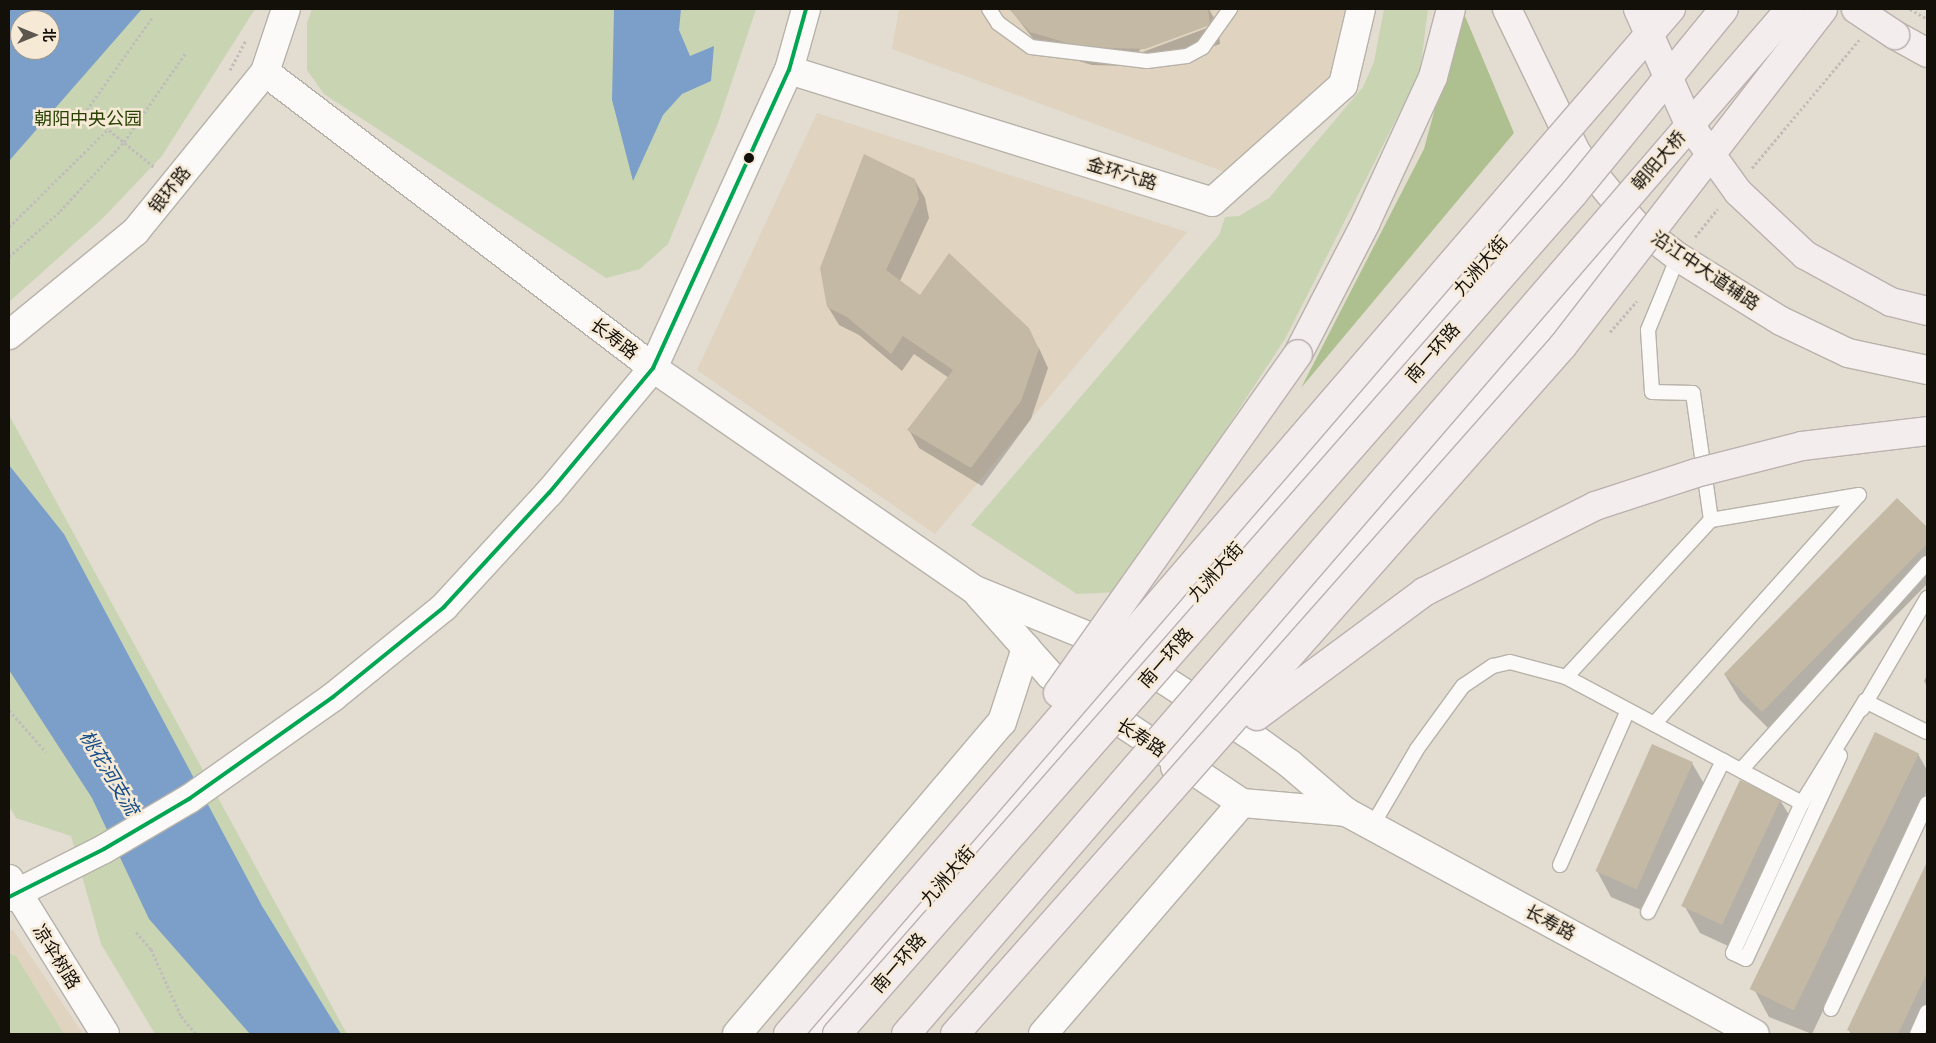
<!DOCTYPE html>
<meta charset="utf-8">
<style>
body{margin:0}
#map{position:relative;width:1936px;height:1043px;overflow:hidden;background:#e2dcd1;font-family:Arial,"Noto Sans SC",sans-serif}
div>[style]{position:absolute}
.built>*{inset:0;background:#e0d4c1}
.green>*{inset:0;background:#c9d5b2}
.forest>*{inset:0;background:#afc090}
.water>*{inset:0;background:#7c9fca}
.shadow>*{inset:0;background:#0003}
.building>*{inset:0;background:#c4b9a4;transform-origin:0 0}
.path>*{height:3px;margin-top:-1.5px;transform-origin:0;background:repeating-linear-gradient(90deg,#c0bdba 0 2.5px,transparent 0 5px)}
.roads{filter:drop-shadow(1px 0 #b7b2a9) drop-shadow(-1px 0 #b7b2a9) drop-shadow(0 1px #b7b2a9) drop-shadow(0 -1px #b7b2a9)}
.service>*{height:14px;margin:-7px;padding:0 7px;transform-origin:7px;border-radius:7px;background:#fbfaf8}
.minor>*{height:28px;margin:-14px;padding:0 14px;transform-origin:14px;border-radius:14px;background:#fbfaf8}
.tertiary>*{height:28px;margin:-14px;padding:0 14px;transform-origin:14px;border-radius:14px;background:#fbfaf8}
.primary>*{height:28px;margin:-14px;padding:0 14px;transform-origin:14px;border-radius:14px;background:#f6f0f0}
.trunk>*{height:28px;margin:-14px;padding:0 14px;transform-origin:14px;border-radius:14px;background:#f4edee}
.bridges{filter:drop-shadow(1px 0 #bbb1af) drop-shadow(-1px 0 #bbb1af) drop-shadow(0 1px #bbb1af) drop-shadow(0 -1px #bbb1af)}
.trunk-bridge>*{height:28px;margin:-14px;padding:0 14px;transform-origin:14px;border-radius:14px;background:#f4edee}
.bus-1>*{height:4px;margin:-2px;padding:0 2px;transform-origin:2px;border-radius:2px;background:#00a651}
.dots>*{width:14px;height:14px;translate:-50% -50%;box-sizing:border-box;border:2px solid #f6ead7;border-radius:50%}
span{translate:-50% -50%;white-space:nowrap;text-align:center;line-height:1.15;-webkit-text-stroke:5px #f6ead7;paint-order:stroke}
.park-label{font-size:18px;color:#2a4104}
.street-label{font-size:18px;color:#130f09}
.water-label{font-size:19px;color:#154c89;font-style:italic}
.frame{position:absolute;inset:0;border:10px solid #130f09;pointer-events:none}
.north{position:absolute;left:10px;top:10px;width:50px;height:50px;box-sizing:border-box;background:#f6ead7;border:1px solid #9b9285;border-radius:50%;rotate:90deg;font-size:14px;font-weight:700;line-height:20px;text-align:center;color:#130f09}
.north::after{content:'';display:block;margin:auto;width:18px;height:22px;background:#5b574f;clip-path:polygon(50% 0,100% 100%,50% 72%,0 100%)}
</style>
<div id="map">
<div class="built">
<div style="clip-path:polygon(899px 9px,1365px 9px,1358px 67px,1230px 174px,892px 49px)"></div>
<div style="clip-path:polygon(817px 113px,1187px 232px,935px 534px,697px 370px)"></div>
<div style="clip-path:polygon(13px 930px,83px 1034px,9px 1034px,9px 931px)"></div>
</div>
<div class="green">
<div style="clip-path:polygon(evenodd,9px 9px,255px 9px,162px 156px,103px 218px,9px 302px,9px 9px,20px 20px,50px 20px,50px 50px,20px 50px,20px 20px)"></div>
<div style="clip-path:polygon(312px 9px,756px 9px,718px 123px,668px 244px,640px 269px,606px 278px,324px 94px,307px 70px,307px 23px)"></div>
<div style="clip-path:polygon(1384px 9px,1428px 9px,1420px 72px,1285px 339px,1119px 592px,1077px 594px,971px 525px,1219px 235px,1225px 217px,1239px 216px,1269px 198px,1363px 87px,1374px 62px)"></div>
<div style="clip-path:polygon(9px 415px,347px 1034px,155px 1034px,101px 944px,71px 836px,16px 818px,9px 806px)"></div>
<div style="clip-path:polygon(9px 953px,16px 956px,64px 1034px,9px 1034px)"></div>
</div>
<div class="forest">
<div style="clip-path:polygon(1462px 9px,1514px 133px,1301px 388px,1424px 149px)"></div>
</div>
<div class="water">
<div style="clip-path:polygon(evenodd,9px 9px,142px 9px,9px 161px,9px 9px,20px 20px,50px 20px,50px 50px,20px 50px,20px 20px)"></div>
<div style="clip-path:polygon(614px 9px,681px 9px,679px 30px,690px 56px,714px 46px,711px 81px,682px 94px,663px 115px,633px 181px,612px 100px)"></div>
<div style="clip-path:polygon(9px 465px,64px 534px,262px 906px,341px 1034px,250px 1034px,149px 919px,92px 798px,9px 670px)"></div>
</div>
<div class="shadow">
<div style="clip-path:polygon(evenodd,1010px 9px,1147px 9px,1164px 12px,1209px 9px,1218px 25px,1220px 44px,1156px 67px,1092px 65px,1042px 50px,1010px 9px,1209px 24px,1215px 25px,1140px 53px,1139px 50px,1209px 24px)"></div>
<div style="clip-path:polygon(914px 179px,925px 198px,929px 218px,900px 281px,920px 297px,1039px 348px,1048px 368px,1031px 419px,982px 486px,919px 448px,909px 430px,949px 378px,914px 354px,902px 371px,859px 335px,839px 325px,828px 307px)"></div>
<div style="clip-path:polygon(1897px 500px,1927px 529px,1927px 584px,1777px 737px,1740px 700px,1725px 675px)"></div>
<div style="clip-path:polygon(1927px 675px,1927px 686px,1924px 681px)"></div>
<div style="clip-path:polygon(1918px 754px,1927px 770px,1927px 791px,1812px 1034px,1769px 1017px,1755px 991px)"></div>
<div style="clip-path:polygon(1692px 763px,1707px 789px,1651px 914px,1611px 897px,1597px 871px)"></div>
<div style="clip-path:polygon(1780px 800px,1795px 825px,1739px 951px,1700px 933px,1685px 907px)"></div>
<div style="clip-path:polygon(1927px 865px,1927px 1029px,1925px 1034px,1851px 1034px,1849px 1030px)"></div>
</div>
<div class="building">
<div style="clip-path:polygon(1009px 9px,1208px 9px,1210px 25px,1145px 49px,1081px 47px,1030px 32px)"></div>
<div style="clip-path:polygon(864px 154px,915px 179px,919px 199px,886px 270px,920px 295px,949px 253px,1029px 328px,1039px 349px,1021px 401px,971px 468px,907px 430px,953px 370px,903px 336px,891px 354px,847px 317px,827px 307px,820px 268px)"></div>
<div style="clip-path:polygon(1897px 498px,1927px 527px,1927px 544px,1762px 712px,1724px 674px)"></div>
<div style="left:1875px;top:732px;width:49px;height:286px;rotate:26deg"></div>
<div style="left:1652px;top:744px;width:45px;height:139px;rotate:24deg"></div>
<div style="left:1740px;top:780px;width:45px;height:139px;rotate:25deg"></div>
<div style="clip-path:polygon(1927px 862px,1927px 973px,1898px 1034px,1855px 1034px,1847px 1030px)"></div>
</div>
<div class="path">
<div style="left:1910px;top:9px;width:20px;rotate:30deg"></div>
<div style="left:152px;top:18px;width:114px;rotate:125.4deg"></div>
<div style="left:86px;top:111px;width:88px;rotate:39.5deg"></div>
<div style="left:230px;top:70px;width:34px;rotate:-62deg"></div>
<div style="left:1752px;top:168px;width:167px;rotate:-50.1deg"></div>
<div style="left:9px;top:227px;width:139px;rotate:-44.7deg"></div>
<div style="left:1695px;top:237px;width:36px;rotate:-51deg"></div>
<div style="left:9px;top:257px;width:69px;rotate:-42deg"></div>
<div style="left:60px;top:211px;width:94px;rotate:-47.2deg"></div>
<div style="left:124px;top:142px;width:109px;rotate:-55.4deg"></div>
<div style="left:1610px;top:332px;width:41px;rotate:-48.9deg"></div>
<div style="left:9px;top:710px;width:56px;rotate:48.6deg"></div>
<div style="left:136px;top:932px;width:23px;rotate:49deg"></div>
<div style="left:151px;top:949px;width:73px;rotate:65.9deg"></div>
<div style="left:181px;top:1016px;width:23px;rotate:50deg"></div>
</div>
<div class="roads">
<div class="service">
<div style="left:989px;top:9px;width:17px;rotate:57deg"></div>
<div style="left:998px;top:23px;width:41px;rotate:36deg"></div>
<div style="left:1031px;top:47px;width:117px;rotate:6.9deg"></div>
<div style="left:1147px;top:61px;width:40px;rotate:-7.1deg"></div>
<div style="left:1187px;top:56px;width:18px;rotate:-29deg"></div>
<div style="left:1203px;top:47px;width:47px;rotate:-54.6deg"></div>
<div style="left:1566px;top:677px;width:214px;rotate:-47.3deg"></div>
<div style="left:1711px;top:520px;width:128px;rotate:-98.1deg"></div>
<div style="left:1693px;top:393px;width:41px;rotate:-178.6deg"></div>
<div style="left:1652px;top:392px;width:62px;rotate:-93.7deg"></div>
<div style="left:1648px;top:330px;width:79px;rotate:-67.7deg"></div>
<div style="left:1862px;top:709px;width:129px;rotate:-59.6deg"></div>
<div style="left:1654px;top:724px;width:307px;rotate:-48.2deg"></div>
<div style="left:1859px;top:495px;width:150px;rotate:170.4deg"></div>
<div style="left:1741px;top:770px;width:278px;rotate:-48.1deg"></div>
<div style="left:1802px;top:803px;width:165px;rotate:114.7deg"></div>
<div style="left:1733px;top:953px;width:14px;rotate:25deg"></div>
<div style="left:1746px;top:959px;width:224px;rotate:-65.2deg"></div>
<div style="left:1372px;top:826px;width:89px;rotate:-59.7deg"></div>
<div style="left:1417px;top:749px;width:78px;rotate:-53.9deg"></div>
<div style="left:1463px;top:686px;width:36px;rotate:-34deg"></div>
<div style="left:1493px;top:666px;width:17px;rotate:-13deg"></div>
<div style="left:1510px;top:662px;width:58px;rotate:15deg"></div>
<div style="left:1566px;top:677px;width:268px;rotate:28.1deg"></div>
<div style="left:1802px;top:803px;width:120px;rotate:-58.3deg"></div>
<div style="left:1865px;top:701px;width:69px;rotate:26.6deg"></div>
<div style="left:1560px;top:865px;width:169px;rotate:-66.3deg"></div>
<div style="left:1648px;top:912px;width:169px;rotate:-63.6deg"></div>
<div style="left:1831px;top:1009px;width:227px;rotate:-65deg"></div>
<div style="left:1917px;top:1034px;width:24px;rotate:-66deg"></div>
</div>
<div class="minor">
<div style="left:789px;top:70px;width:443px;rotate:17.3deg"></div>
<div style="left:1212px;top:202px;width:176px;rotate:-41.8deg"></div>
<div style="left:1343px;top:85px;width:78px;rotate:-76.7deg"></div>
<div style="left:265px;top:72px;width:488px;rotate:37.3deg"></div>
<div style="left:653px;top:368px;width:391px;rotate:34.6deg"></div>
<div style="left:975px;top:590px;width:144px;rotate:22.1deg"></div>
<div style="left:1108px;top:644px;width:169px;rotate:32.7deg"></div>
<div style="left:1250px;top:735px;width:49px;rotate:35.9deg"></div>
<div style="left:1290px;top:764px;width:74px;rotate:40.6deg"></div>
<div style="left:1346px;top:812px;width:465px;rotate:28.5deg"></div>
<div style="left:9px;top:335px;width:163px;rotate:-39.3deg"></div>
<div style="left:135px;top:232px;width:206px;rotate:-50.9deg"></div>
<div style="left:265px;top:72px;width:66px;rotate:-71.6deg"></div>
<div style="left:979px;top:595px;width:107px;rotate:48.4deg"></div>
<div style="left:1050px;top:675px;width:231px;rotate:33.7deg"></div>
<div style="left:1242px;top:803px;width:104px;rotate:4.9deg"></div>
<div style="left:9px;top:879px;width:182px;rotate:58.2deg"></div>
</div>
<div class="tertiary">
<div style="left:9px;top:897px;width:106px;rotate:-26.8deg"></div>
<div style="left:104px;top:849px;width:99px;rotate:-30.5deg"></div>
<div style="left:189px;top:799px;width:176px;rotate:-35.3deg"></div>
<div style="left:333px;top:697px;width:143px;rotate:-39deg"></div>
<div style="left:444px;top:607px;width:155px;rotate:-47.4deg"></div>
<div style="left:549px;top:493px;width:163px;rotate:-50.2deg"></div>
<div style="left:653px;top:368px;width:328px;rotate:-65.5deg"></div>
<div style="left:789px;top:70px;width:63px;rotate:-74.4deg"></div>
<div style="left:737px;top:1034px;width:409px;rotate:-49.7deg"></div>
<div style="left:1002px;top:722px;width:78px;rotate:-72deg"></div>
<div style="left:1043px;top:1034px;width:305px;rotate:-49.3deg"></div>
</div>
<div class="primary">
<div style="left:1507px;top:9px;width:161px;rotate:64.2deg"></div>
<div style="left:1577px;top:154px;width:89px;rotate:50.4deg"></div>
<div style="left:1634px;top:223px;width:56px;rotate:37.7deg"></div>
<div style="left:1678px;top:257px;width:121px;rotate:31.9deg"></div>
<div style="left:1781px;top:321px;width:74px;rotate:25.5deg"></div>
<div style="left:1848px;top:353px;width:81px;rotate:12.1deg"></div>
<div style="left:1175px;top:767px;width:176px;rotate:-51deg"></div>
<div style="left:1286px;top:630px;width:535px;rotate:-49.47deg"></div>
<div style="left:813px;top:1034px;width:431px;rotate:-49.3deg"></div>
<div style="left:1094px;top:707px;width:219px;rotate:-47.8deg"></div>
<div style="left:1241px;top:545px;width:516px;rotate:-49.33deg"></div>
</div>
<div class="trunk">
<div style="left:1895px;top:35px;width:37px;rotate:29deg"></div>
<div style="left:1298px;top:354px;width:148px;rotate:-62.7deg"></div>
<div style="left:1366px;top:222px;width:160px;rotate:-65.2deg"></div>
<div style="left:1433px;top:77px;width:70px;rotate:-75.2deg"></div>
</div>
</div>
<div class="bridges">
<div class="trunk-bridge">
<div style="left:1638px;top:9px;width:126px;rotate:66.1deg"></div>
<div style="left:1689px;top:124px;width:84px;rotate:54.2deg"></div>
<div style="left:1738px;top:192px;width:92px;rotate:43.2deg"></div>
<div style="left:1805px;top:255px;width:98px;rotate:28.7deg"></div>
<div style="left:1891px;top:302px;width:37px;rotate:14deg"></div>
<div style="left:1856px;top:9px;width:47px;rotate:33.7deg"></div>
<div style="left:1058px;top:693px;width:415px;rotate:-54.7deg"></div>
<div style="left:1257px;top:716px;width:208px;rotate:-36.6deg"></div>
<div style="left:1424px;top:592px;width:191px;rotate:-26.7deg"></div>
<div style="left:1595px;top:506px;width:106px;rotate:-18.1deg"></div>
<div style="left:1696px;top:473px;width:109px;rotate:-14.3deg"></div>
<div style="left:1802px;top:446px;width:126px;rotate:-6.8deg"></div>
<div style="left:788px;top:1034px;width:1353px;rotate:-49.26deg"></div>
<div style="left:837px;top:1034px;width:1118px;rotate:-48.77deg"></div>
<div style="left:1574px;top:193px;width:237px;rotate:-50.8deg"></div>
<div style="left:906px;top:1034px;width:1354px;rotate:-49.22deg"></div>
<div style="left:955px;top:1034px;width:917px;rotate:-48.54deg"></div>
<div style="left:1562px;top:347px;width:427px;rotate:-52.3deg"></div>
</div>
</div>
<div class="bus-1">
<div style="left:9px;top:897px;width:106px;rotate:-26.8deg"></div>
<div style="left:104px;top:849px;width:99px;rotate:-30.5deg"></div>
<div style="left:189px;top:799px;width:176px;rotate:-35.3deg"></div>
<div style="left:333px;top:697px;width:143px;rotate:-39deg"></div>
<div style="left:444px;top:607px;width:155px;rotate:-47.4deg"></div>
<div style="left:549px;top:493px;width:163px;rotate:-50.2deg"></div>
<div style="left:653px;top:368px;width:328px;rotate:-65.5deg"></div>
<div style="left:789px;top:70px;width:63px;rotate:-74.4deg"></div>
</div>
<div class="dots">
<div style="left:749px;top:158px;background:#130f09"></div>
</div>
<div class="park-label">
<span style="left:88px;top:119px">朝阳中央公园</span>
</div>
<div class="street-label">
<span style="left:1659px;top:161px;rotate:-49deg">朝阳大桥</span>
<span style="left:1122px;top:174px;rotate:17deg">金环六路</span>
<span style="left:170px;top:190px;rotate:-51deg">银环路</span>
<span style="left:1481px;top:266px;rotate:-49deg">九洲大街</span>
<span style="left:1705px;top:271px;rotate:34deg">沿江中大道辅路</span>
<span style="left:614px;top:339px;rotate:37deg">长寿路</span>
<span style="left:1433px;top:353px;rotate:-49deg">南一环路</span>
<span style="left:1216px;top:572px;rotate:-48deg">九洲大街</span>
<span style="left:1166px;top:658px;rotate:-49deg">南一环路</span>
<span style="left:1141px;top:738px;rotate:33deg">长寿路</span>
<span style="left:948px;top:876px;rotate:-49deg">九洲大街</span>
<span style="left:1550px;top:923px;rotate:28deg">长寿路</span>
<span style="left:56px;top:957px;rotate:58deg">凉伞树路</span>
<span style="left:899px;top:963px;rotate:-49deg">南一环路</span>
</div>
<div class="water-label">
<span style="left:109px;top:773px;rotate:59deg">桃花河支流</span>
</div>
<div class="frame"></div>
<div class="north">北</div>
</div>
